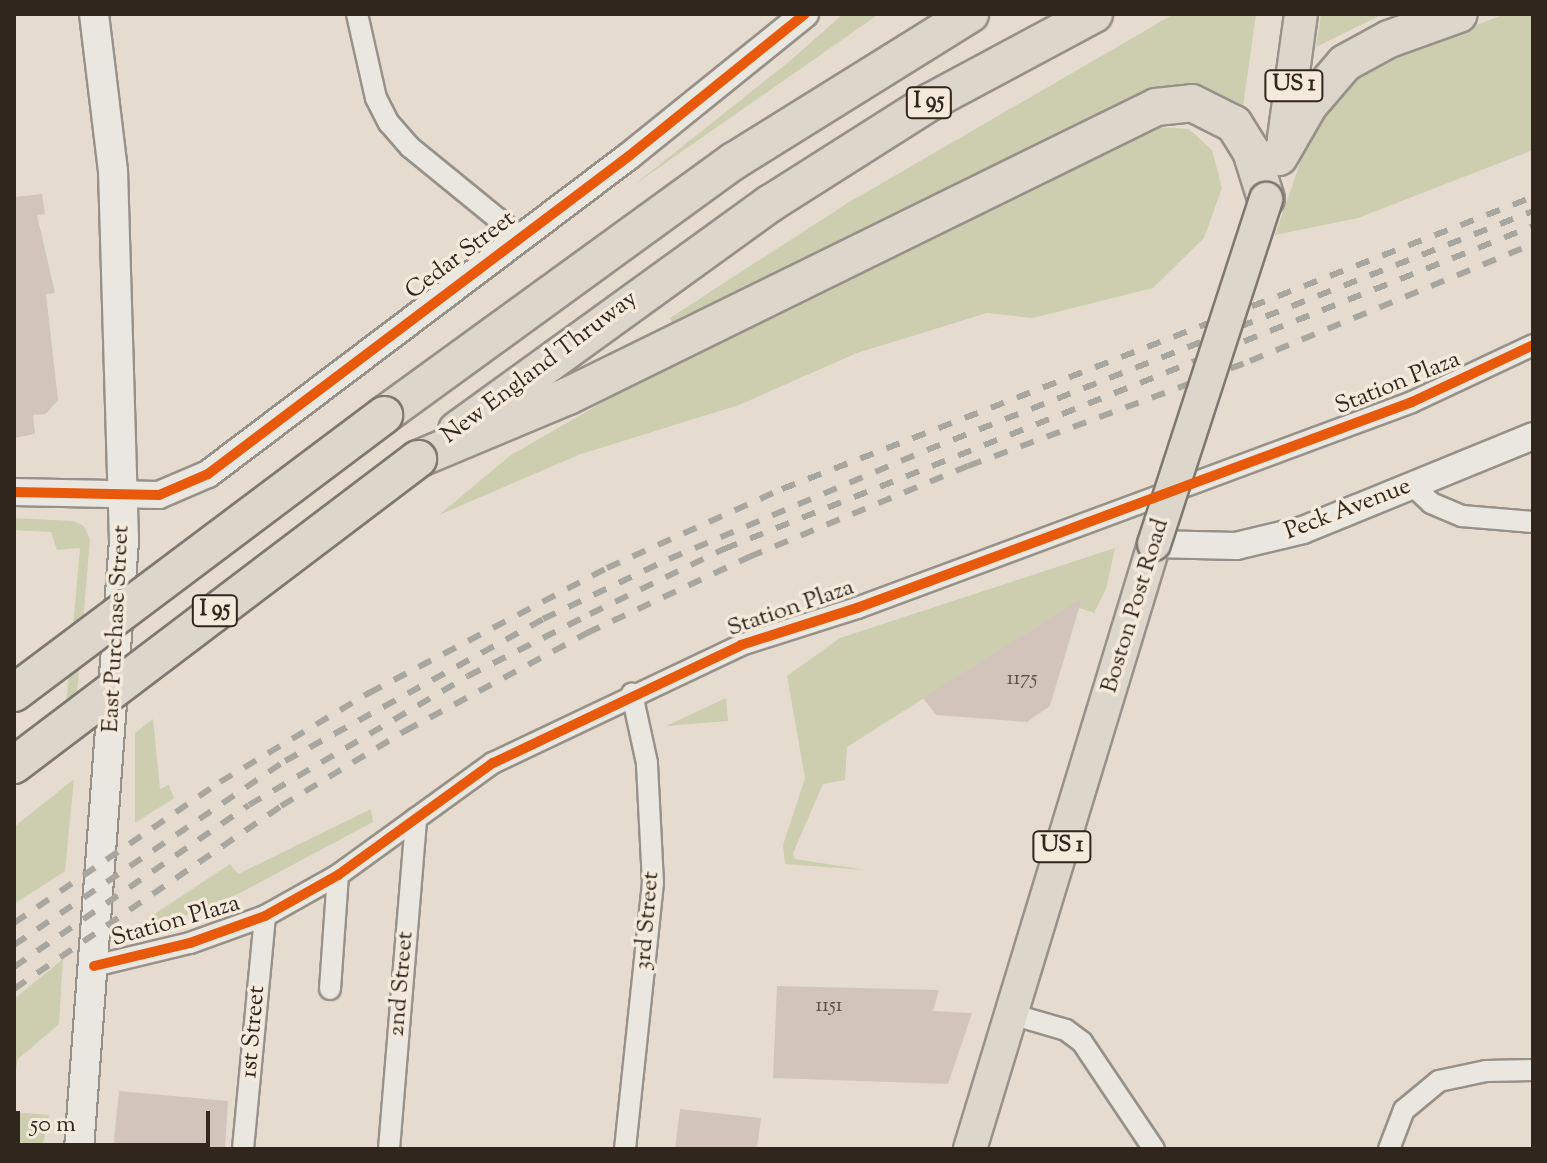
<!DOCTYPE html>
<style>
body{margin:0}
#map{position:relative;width:1547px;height:1163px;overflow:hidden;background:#e5dccf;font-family:"Sorts Mill Goudy",serif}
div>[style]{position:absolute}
.green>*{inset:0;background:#cdcdaf}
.building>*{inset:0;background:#d2c4bb}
.roads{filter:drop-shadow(2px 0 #979189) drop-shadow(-2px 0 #979189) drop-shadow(0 2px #979189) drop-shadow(0 -2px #979189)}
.minor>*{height:20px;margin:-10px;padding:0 10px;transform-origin:10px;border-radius:10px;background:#eae6e0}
.tertiary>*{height:26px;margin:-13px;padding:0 13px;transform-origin:13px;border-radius:13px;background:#eae6e0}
.secondary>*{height:28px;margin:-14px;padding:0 14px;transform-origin:14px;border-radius:14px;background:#eae6e0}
.primary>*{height:32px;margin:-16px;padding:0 16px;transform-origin:16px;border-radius:16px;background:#ddd6cb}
.motorway>*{height:36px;margin:-18px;padding:0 18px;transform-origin:18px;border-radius:18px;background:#ddd6cb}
.rail>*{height:6px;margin-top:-3px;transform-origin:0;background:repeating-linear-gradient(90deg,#a9a59f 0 14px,transparent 0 28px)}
.bridges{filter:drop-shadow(2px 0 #7e7871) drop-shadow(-2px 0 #7e7871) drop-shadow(0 2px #7e7871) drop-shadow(0 -2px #7e7871)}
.primary-bridge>*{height:32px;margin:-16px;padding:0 16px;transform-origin:16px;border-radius:16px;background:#ddd6cb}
.motorway-bridge>*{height:36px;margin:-18px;padding:0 18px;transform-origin:18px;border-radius:18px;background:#ddd6cb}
.cycleway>*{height:10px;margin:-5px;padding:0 5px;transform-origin:5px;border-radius:5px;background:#e8590c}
span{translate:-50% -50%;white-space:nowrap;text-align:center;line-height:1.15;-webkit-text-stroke:7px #f3eadb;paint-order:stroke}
.number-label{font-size:20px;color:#5b4f46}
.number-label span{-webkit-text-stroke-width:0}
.shield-label span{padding:2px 6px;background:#f3eadb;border:2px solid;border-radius:6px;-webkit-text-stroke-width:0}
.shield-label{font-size:22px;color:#31261d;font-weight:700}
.street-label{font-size:24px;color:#31261d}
.frame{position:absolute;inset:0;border:16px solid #31261d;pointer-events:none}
.scale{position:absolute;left:16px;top:1111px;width:194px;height:36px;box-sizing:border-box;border:4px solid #31261d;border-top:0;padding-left:10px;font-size:24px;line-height:28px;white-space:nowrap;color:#31261d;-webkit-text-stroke:6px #f3eadb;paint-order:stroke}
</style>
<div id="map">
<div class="green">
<div style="clip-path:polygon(843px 14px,879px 14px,634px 185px,791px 60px)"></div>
<div style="clip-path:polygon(1174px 14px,1256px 14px,1243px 107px,1237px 113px,1180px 87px,1147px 90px,673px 324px,670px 318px,846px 204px)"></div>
<div style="clip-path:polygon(1321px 14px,1383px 14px,1316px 47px)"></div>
<div style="clip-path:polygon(1505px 14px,1533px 14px,1533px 150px,1358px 218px,1275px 235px,1323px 97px,1343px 76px)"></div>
<div style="clip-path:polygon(1153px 127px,1189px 129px,1212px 150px,1222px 188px,1204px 238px,1153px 288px,1033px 318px,987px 313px,857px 353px,739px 405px,581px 454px,439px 515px,511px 455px,739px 324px)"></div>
<div style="clip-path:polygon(14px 518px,73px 521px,84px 526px,90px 539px,76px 706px,65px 716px,80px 548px,57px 550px,51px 532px,14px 530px)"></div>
<div style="clip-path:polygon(1115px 548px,1106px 589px,1094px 613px,1071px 605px,847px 747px,845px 780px,823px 784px,793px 853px,795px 859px,866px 870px,785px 864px,783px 845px,805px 778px,787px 676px,840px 638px)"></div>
<div style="clip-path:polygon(726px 698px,728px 721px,666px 726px)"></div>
<div style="clip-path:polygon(153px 719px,160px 789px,169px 785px,174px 798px,135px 823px,135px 733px)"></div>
<div style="clip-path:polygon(74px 779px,65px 871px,14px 904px,14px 827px)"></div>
<div style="clip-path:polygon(371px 809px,373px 822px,240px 893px,175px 920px,141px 923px,230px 864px,238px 874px)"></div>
<div style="clip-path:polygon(63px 959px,59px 1024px,18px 1059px,14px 1079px,14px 999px)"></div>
<div style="clip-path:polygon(14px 1112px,49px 1115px,42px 1149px,14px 1149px)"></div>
</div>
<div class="building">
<div style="clip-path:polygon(42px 194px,45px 214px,37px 215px,55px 293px,46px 294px,58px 400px,46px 414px,33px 415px,35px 434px,14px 438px,14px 197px)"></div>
<div style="clip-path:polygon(1082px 598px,1050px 706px,1027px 722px,936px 715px,923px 698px)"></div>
<div style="clip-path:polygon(777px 986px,939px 990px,933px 1011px,972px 1013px,948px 1084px,773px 1078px)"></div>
<div style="clip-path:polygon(119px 1091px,228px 1101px,225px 1149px,113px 1149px)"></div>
<div style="clip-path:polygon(680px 1109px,761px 1118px,757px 1149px,675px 1149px)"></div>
</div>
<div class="roads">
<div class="minor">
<div style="left:357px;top:14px;width:86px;rotate:77.3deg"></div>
<div style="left:376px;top:98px;width:28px;rotate:63deg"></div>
<div style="left:389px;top:123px;width:32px;rotate:49deg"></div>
<div style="left:410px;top:147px;width:141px;rotate:39.2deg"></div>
<div style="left:1412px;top:485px;width:26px;rotate:43deg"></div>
<div style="left:1431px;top:503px;width:34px;rotate:23deg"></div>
<div style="left:1462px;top:516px;width:71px;rotate:4.8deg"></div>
<div style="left:94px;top:966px;width:99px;rotate:-13.5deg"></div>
<div style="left:190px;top:943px;width:80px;rotate:-19.8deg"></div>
<div style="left:265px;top:916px;width:84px;rotate:-29.3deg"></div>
<div style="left:338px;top:875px;width:191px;rotate:-35.9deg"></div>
<div style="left:493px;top:763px;width:275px;rotate:-25.4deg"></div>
<div style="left:741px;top:645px;width:122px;rotate:-17.7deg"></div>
<div style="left:857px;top:608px;width:592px;rotate:-20.36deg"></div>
<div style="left:1412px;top:402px;width:134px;rotate:-25.2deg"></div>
<div style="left:330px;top:989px;width:114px;rotate:-86deg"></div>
<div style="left:1011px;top:1014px;width:57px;rotate:16.2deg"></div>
<div style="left:1066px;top:1030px;width:20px;rotate:37deg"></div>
<div style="left:1082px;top:1042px;width:129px;rotate:56.1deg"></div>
<div style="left:243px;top:1149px;width:234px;rotate:-84.6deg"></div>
<div style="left:389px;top:1149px;width:332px;rotate:-85.3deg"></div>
<div style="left:625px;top:1149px;width:267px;rotate:-84deg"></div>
<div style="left:653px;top:883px;width:120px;rotate:-92.9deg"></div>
<div style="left:647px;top:763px;width:71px;rotate:-102.3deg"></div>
<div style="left:1389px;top:1149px;width:42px;rotate:-69deg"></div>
<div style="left:1404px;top:1110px;width:45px;rotate:-39.6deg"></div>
<div style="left:1439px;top:1081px;width:48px;rotate:-12deg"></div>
<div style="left:1486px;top:1071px;width:47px;rotate:-1.2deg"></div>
</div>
<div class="tertiary">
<div style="left:14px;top:492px;width:145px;rotate:1.2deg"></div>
<div style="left:159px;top:495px;width:53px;rotate:-23.2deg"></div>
<div style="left:208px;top:474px;width:528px;rotate:-37.07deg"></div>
<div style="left:629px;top:156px;width:226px;rotate:-38.9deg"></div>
<div style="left:1154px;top:544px;width:82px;rotate:1.4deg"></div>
<div style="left:1236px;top:546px;width:69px;rotate:-13.4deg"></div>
<div style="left:1303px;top:530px;width:248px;rotate:-22.2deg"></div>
</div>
<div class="secondary">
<div style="left:79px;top:1149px;width:610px;rotate:-85.77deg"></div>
<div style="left:124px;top:541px;width:370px;rotate:-91.7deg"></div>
<div style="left:113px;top:171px;width:158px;rotate:-96.9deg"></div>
</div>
<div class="primary">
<div style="left:1284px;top:138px;width:125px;rotate:-82.2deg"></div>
<div style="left:970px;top:1149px;width:632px;rotate:-73.08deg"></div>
</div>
<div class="motorway">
<div style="left:1279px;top:157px;width:60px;rotate:-60deg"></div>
<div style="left:1309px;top:105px;width:55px;rotate:-49.4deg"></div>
<div style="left:1345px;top:63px;width:50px;rotate:-28.6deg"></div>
<div style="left:1389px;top:39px;width:74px;rotate:-19.7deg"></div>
<div style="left:384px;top:415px;width:432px;rotate:-36deg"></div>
<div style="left:734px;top:161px;width:278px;rotate:-31.9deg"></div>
<div style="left:457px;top:430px;width:387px;rotate:-35.9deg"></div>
<div style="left:771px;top:203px;width:188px;rotate:-32.4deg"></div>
<div style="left:930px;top:102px;width:186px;rotate:-28.2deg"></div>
<div style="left:418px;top:459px;width:163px;rotate:-22.8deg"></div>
<div style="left:568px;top:396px;width:655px;rotate:-26.17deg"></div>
<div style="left:1156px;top:107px;width:36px;rotate:-6deg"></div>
<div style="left:1192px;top:103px;width:47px;rotate:26.6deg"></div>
<div style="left:1234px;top:124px;width:32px;rotate:58deg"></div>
<div style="left:1251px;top:151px;width:50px;rotate:72.6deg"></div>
</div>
</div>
<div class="rail">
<div style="left:14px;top:923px;width:250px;rotate:-34.4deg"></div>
<div style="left:220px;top:782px;width:174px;rotate:-30.9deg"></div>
<div style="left:369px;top:693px;width:269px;rotate:-27.7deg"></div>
<div style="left:607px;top:568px;width:192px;rotate:-24.3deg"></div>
<div style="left:782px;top:489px;width:806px;rotate:-21.25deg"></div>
<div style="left:14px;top:945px;width:328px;rotate:-34.2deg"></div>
<div style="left:285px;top:761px;width:294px;rotate:-28.8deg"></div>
<div style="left:543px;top:619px;width:140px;rotate:-25.5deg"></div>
<div style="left:669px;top:559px;width:280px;rotate:-22.9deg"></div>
<div style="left:927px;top:450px;width:651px;rotate:-21.52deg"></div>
<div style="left:14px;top:967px;width:285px;rotate:-34.6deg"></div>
<div style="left:249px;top:805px;width:254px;rotate:-30.5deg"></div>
<div style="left:468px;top:676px;width:137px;rotate:-26.9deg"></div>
<div style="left:590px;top:614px;width:149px;rotate:-25.9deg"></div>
<div style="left:724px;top:549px;width:871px;rotate:-21.76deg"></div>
<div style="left:14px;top:989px;width:324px;rotate:-34.4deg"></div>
<div style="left:281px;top:806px;width:145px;rotate:-31.2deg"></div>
<div style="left:405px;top:731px;width:207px;rotate:-28.3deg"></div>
<div style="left:587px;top:633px;width:179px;rotate:-25.1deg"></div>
<div style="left:749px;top:557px;width:237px;rotate:-22.6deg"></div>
<div style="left:968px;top:466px;width:301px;rotate:-20.4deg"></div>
<div style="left:1250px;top:361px;width:306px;rotate:-22.5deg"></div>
</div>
<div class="bridges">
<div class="primary-bridge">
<div style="left:1154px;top:544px;width:363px;rotate:-72deg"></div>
</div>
<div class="motorway-bridge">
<div style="left:14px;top:693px;width:463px;rotate:-36.9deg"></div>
<div style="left:14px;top:765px;width:507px;rotate:-37.14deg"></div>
</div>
</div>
<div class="cycleway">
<div style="left:14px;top:492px;width:145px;rotate:1.2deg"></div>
<div style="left:159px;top:495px;width:53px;rotate:-23.2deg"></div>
<div style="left:208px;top:474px;width:528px;rotate:-37.07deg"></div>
<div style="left:629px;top:156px;width:226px;rotate:-38.9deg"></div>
<div style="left:94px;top:966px;width:99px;rotate:-13.5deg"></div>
<div style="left:190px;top:943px;width:80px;rotate:-19.8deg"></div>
<div style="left:265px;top:916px;width:84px;rotate:-29.3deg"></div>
<div style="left:338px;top:875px;width:191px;rotate:-35.9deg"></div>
<div style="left:493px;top:763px;width:275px;rotate:-25.4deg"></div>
<div style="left:741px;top:645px;width:122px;rotate:-17.7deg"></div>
<div style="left:857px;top:608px;width:592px;rotate:-20.36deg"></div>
<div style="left:1412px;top:402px;width:134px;rotate:-25.2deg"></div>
</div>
<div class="number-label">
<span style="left:1022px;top:679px">1175</span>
<span style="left:829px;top:1006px">1151</span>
</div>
<div class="shield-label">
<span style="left:1294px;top:86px">US 1</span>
<span style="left:929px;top:103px">I 95</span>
<span style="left:215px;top:611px">I 95</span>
<span style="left:1062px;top:847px">US 1</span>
</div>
<div class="street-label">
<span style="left:461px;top:256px;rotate:-37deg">Cedar Street</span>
<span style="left:540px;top:368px;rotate:-37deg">New England Thruway</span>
<span style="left:1398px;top:384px;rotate:-22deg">Station Plaza</span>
<span style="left:1348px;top:510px;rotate:-21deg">Peck Avenue</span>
<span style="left:1136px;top:606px;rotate:-73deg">Boston Post Road</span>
<span style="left:791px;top:609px;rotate:-19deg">Station Plaza</span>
<span style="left:117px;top:629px;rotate:-87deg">East Purchase Street</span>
<span style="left:648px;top:921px;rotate:-85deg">3rd Street</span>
<span style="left:176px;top:922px;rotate:-16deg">Station Plaza</span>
<span style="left:402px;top:984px;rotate:-85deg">2nd Street</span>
<span style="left:254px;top:1032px;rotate:-85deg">1st Street</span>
</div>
<div class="frame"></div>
<div class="scale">50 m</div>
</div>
